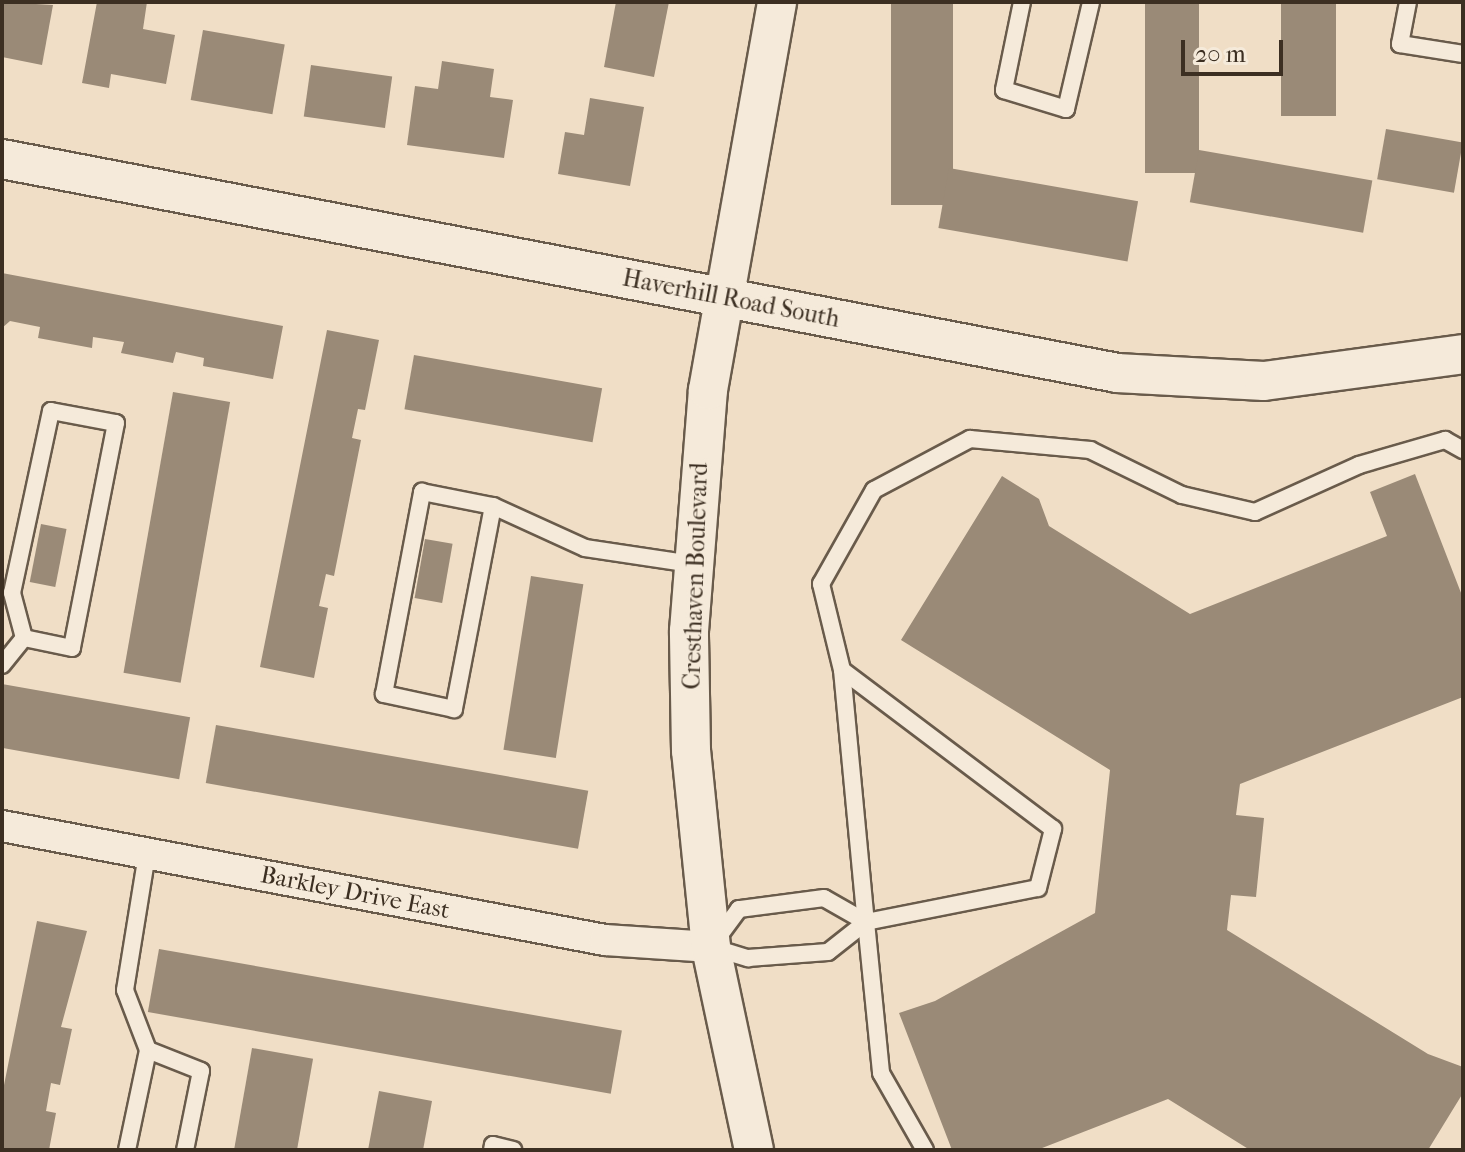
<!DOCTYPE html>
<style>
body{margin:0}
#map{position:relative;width:1465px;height:1152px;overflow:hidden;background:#f0dec6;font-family:"IM FELL French Canon",serif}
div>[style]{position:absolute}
.building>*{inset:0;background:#9a8a77;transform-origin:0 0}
.roads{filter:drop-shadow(2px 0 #695b4b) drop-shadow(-2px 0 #695b4b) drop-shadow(0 2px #695b4b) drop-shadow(0 -2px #695b4b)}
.service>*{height:16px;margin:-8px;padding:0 8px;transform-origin:8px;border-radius:8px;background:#f5eada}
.minor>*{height:30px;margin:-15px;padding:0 15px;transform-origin:15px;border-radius:15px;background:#f5eada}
.tertiary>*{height:38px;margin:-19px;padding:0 19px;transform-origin:19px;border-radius:19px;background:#f5eada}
span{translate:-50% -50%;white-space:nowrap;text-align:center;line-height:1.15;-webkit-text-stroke:7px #f5eada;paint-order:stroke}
.street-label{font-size:24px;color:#3c2f22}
.frame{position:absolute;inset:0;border:4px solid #3c2f22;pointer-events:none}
.scale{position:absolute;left:1181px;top:40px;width:102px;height:36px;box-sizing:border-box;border:4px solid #3c2f22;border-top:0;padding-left:10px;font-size:24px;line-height:28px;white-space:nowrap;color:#3c2f22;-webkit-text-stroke:6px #f5eada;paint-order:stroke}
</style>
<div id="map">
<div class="building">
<div style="clip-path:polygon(2px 2px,53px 5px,42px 65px,2px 57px)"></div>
<div style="clip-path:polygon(97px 2px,147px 2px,143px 29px,175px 35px,166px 84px,111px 74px,109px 88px,82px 83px)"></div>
<div style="clip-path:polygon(616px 2px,669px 2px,654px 77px,604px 67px)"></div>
<div style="left:891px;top:2px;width:62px;height:203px"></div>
<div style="left:1145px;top:2px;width:54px;height:171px"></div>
<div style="left:1281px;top:2px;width:55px;height:114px"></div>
<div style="left:203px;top:30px;width:83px;height:71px;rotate:10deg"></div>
<div style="clip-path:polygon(442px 61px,494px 69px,490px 97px,513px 100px,504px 158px,407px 145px,415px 86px,438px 89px)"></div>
<div style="left:311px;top:65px;width:82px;height:52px;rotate:8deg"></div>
<div style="clip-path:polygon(590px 98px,644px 107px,630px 186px,558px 174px,565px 132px,584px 135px)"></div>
<div style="left:1386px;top:129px;width:78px;height:51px;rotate:10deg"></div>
<div style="left:1199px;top:150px;width:176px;height:53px;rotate:10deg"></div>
<div style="left:949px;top:168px;width:192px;height:61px;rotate:10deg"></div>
<div style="clip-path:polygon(2px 273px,283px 326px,273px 379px,203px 366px,204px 358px,176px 352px,173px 363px,121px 353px,124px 342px,93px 337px,92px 348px,38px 338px,40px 327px,10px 321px,2px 328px)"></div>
<div style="clip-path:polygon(327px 330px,379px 340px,365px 410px,358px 409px,352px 438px,361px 440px,334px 576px,326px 574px,319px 606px,328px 608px,314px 678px,260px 667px)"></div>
<div style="left:414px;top:355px;width:191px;height:55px;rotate:10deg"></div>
<div style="left:173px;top:392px;width:58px;height:285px;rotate:10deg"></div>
<div style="clip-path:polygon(1415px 474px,1463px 598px,1463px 697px,1240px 784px,1236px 815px,1264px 818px,1256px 897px,1231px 895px,1227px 930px,1428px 1054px,1463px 1067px,1463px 1093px,1428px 1150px,1250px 1150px,1168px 1099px,1037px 1150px,952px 1150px,899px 1013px,935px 1001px,1095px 913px,1110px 770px,901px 640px,1002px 476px,1039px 499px,1049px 526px,1190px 614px,1387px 536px,1370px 492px)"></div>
<div style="left:41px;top:524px;width:26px;height:59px;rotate:11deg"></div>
<div style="left:425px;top:539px;width:28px;height:60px;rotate:10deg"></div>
<div style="left:531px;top:576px;width:53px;height:176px;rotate:9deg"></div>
<div style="left:2px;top:684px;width:191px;height:63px;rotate:10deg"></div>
<div style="left:216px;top:725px;width:378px;height:59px;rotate:10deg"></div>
<div style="clip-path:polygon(37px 921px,87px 931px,61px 1027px,72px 1029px,60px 1085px,51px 1083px,46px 1111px,56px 1113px,49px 1150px,2px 1150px,2px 1095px)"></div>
<div style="left:159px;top:949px;width:470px;height:64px;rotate:10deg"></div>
<div style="left:252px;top:1048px;width:62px;height:104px;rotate:10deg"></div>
<div style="clip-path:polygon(379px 1091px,432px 1101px,423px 1150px,368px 1150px)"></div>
</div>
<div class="roads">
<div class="service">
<div style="left:1022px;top:2px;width:90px;rotate:101.6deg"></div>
<div style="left:1004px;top:90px;width:65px;rotate:17deg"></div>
<div style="left:1066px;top:109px;width:110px;rotate:-76.8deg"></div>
<div style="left:1408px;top:2px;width:43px;rotate:100.8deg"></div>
<div style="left:1400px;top:44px;width:64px;rotate:9deg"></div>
<div style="left:51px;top:411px;width:66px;rotate:10.5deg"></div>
<div style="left:116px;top:423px;width:229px;rotate:101.1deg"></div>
<div style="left:72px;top:648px;width:49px;rotate:-168.2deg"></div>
<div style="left:24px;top:638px;width:47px;rotate:-104.9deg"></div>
<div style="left:12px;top:593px;width:186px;rotate:-77.9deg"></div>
<div style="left:493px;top:506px;width:207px;rotate:100.9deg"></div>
<div style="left:454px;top:709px;width:72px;rotate:-167.9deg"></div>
<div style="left:384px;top:694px;width:206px;rotate:-79.3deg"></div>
<div style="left:422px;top:492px;width:72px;rotate:11.2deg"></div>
<div style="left:493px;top:506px;width:101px;rotate:24.5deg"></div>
<div style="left:585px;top:548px;width:108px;rotate:8.5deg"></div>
<div style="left:2px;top:665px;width:35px;rotate:-51deg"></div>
<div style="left:842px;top:670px;width:89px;rotate:-103.7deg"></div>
<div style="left:821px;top:584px;width:108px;rotate:-60.6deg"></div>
<div style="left:874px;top:490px;width:109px;rotate:-28deg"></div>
<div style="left:970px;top:439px;width:121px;rotate:5.2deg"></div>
<div style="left:1090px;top:450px;width:102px;rotate:26.1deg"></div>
<div style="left:1182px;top:495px;width:75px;rotate:13.1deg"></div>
<div style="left:1255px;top:512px;width:114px;rotate:-24.3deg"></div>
<div style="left:1359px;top:465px;width:90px;rotate:-16.2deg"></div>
<div style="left:1445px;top:440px;width:21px;rotate:29deg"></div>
<div style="left:866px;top:922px;width:48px;rotate:-150.3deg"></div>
<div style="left:824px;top:898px;width:86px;rotate:172.6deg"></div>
<div style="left:739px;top:909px;width:47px;rotate:126.4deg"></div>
<div style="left:711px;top:947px;width:39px;rotate:17deg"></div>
<div style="left:748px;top:958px;width:80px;rotate:-4.3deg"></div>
<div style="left:828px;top:952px;width:48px;rotate:-38.3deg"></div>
<div style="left:866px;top:922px;width:175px;rotate:-11.2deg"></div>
<div style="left:1038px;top:888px;width:61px;rotate:-75.7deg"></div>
<div style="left:1053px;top:829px;width:264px;rotate:-143deg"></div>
<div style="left:842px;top:670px;width:253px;rotate:84.6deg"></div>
<div style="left:866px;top:922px;width:152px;rotate:84.3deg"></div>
<div style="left:881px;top:1073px;width:89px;rotate:60.3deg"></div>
<div style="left:148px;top:1050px;width:57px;rotate:21.6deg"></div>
<div style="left:201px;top:1071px;width:81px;rotate:101.4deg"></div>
<div style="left:127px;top:1150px;width:102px;rotate:-78.1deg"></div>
<div style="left:148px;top:1050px;width:64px;rotate:-111deg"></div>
<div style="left:125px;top:990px;width:138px;rotate:-80.8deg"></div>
<div style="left:492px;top:1150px;width:5px;rotate:-79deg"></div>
<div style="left:493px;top:1145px;width:21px;rotate:14deg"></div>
</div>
<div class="minor">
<div style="left:2px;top:826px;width:614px;rotate:10.71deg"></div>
<div style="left:605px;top:940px;width:106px;rotate:3.8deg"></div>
</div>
<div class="tertiary">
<div style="left:2px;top:159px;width:1135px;rotate:10.86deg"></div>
<div style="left:1117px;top:373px;width:147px;rotate:3.1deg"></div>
<div style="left:1264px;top:381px;width:201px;rotate:-7.7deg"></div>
<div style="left:754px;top:1150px;width:208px;rotate:-102deg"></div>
<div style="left:711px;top:947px;width:197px;rotate:-95.8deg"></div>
<div style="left:691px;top:751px;width:120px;rotate:-91deg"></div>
<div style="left:689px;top:631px;width:242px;rotate:-85.5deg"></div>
<div style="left:708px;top:390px;width:394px;rotate:-79.9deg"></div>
</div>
</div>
<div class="street-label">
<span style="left:731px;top:299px;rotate:11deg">Haverhill Road South</span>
<span style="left:696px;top:576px;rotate:-88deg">Cresthaven Boulevard</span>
<span style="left:355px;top:893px;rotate:11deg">Barkley Drive East</span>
</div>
<div class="frame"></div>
<div class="scale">20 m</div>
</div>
